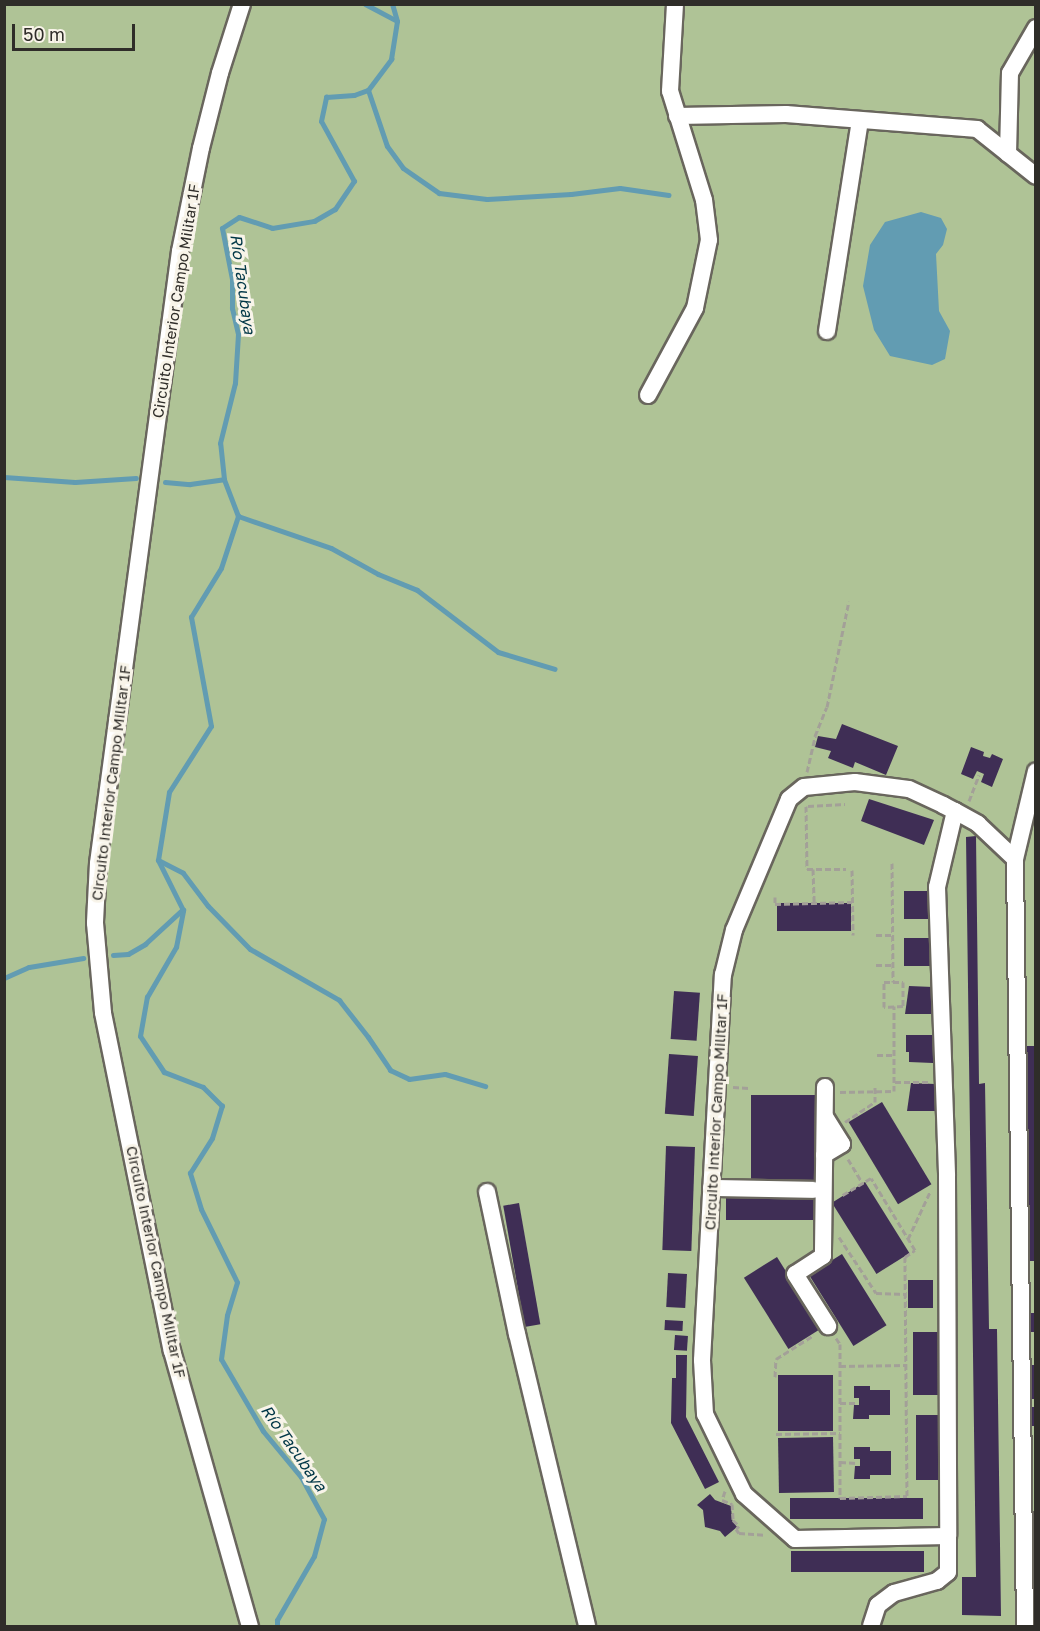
<!DOCTYPE html>
<meta charset="utf-8">
<style>
body{margin:0}
#map{position:relative;width:1040px;height:1631px;overflow:hidden;background:#eae7dc;font-family:"Golos Text",sans-serif}
div>[style]{position:absolute}
.green>*{inset:0;background:#afc396;transform-origin:0 0}
.water>*{inset:0;background:#629cb2}
.stream>*{height:5px;margin:-2.5px;padding:0 2.5px;transform-origin:2.5px;border-radius:2.5px;background:#629cb2}
.building>*{inset:0;background:#3f2e55;transform-origin:0 0}
.path>*{height:3px;margin-top:-1.5px;transform-origin:0;background:repeating-linear-gradient(90deg,#a3a098 0 6px,transparent 0 9px)}
.roads{filter:drop-shadow(2px 0 #69665d) drop-shadow(-2px 0 #69665d) drop-shadow(0 2px #69665d) drop-shadow(0 -2px #69665d)}
.minor>*{height:16px;margin:-8px;padding:0 8px;transform-origin:8px;border-radius:8px;background:#fff}
span{translate:-50% -50%;white-space:nowrap;text-align:center;line-height:1.15;-webkit-text-stroke:6px #f8f4e9;paint-order:stroke}
.street-label{font-size:15px;color:#2f2d29}
.water-label{font-size:16px;color:#003646;font-style:italic}
.frame{position:absolute;inset:0;border:6px solid #2f2d29;pointer-events:none}
.scale{position:absolute;left:12px;top:24px;width:123px;height:27px;box-sizing:border-box;border:3px solid #2f2d29;border-top:0;padding-left:8px;font-size:18px;line-height:21px;white-space:nowrap;color:#2f2d29;-webkit-text-stroke:4px #f8f4e9;paint-order:stroke}
</style>
<div id="map">
<div class="green">
<div style="left:5px;top:5px;width:1030px;height:1621px"></div>
</div>
<div class="water">
<div style="clip-path:polygon(921px 212px,941px 218px,947px 229px,943px 245px,936px 254px,939px 311px,950px 331px,945px 359px,932px 365px,890px 356px,874px 330px,863px 286px,870px 245px,885px 222px)"></div>
</div>
<div class="stream">
<div style="left:365px;top:4px;width:36px;rotate:28deg"></div>
<div style="left:368px;top:90px;width:59px;rotate:71.3deg"></div>
<div style="left:387px;top:146px;width:27px;rotate:54deg"></div>
<div style="left:403px;top:168px;width:44px;rotate:34.8deg"></div>
<div style="left:439px;top:193px;width:48px;rotate:7.1deg"></div>
<div style="left:487px;top:199px;width:84px;rotate:-3.4deg"></div>
<div style="left:571px;top:194px;width:49px;rotate:-7deg"></div>
<div style="left:620px;top:188px;width:49px;rotate:8.1deg"></div>
<div style="left:4px;top:477px;width:71px;rotate:4deg"></div>
<div style="left:75px;top:482px;width:61px;rotate:-3.8deg"></div>
<div style="left:165px;top:482px;width:25px;rotate:5deg"></div>
<div style="left:190px;top:484px;width:34px;rotate:-8deg"></div>
<div style="left:238px;top:516px;width:98px;rotate:19deg"></div>
<div style="left:331px;top:548px;width:54px;rotate:29deg"></div>
<div style="left:378px;top:574px;width:42px;rotate:22.3deg"></div>
<div style="left:417px;top:590px;width:102px;rotate:37.4deg"></div>
<div style="left:498px;top:652px;width:59px;rotate:16.6deg"></div>
<div style="left:158px;top:860px;width:28px;rotate:27deg"></div>
<div style="left:183px;top:873px;width:41px;rotate:52.9deg"></div>
<div style="left:208px;top:906px;width:60px;rotate:45.7deg"></div>
<div style="left:250px;top:949px;width:103px;rotate:29.8deg"></div>
<div style="left:339px;top:1000px;width:47px;rotate:51.9deg"></div>
<div style="left:368px;top:1037px;width:40px;rotate:56deg"></div>
<div style="left:390px;top:1070px;width:21px;rotate:25deg"></div>
<div style="left:409px;top:1079px;width:36px;rotate:-8deg"></div>
<div style="left:445px;top:1074px;width:42px;rotate:16.7deg"></div>
<div style="left:113px;top:955px;width:15px;rotate:-4deg"></div>
<div style="left:128px;top:954px;width:20px;rotate:-30deg"></div>
<div style="left:145px;top:944px;width:50px;rotate:-42.6deg"></div>
<div style="left:4px;top:978px;width:27px;rotate:-24deg"></div>
<div style="left:29px;top:967px;width:55px;rotate:-9.5deg"></div>
<div style="left:277px;top:1626px;width:6px;rotate:-90deg"></div>
<div style="left:277px;top:1620px;width:74px;rotate:-60deg"></div>
<div style="left:314px;top:1556px;width:38px;rotate:-75deg"></div>
<div style="left:324px;top:1519px;width:48px;rotate:-118.7deg"></div>
<div style="left:301px;top:1477px;width:60px;rotate:-129.6deg"></div>
<div style="left:263px;top:1431px;width:83px;rotate:-120.3deg"></div>
<div style="left:221px;top:1359px;width:44px;rotate:-82.2deg"></div>
<div style="left:227px;top:1315px;width:34px;rotate:-73deg"></div>
<div style="left:237px;top:1282px;width:81px;rotate:-116.3deg"></div>
<div style="left:201px;top:1209px;width:38px;rotate:-107deg"></div>
<div style="left:190px;top:1173px;width:41px;rotate:-57.8deg"></div>
<div style="left:212px;top:1138px;width:34px;rotate:-73deg"></div>
<div style="left:222px;top:1106px;width:27px;rotate:-135deg"></div>
<div style="left:203px;top:1087px;width:42px;rotate:-159deg"></div>
<div style="left:164px;top:1072px;width:43px;rotate:-123.7deg"></div>
<div style="left:140px;top:1036px;width:40px;rotate:-80deg"></div>
<div style="left:147px;top:997px;width:58px;rotate:-59.9deg"></div>
<div style="left:176px;top:947px;width:38px;rotate:-79deg"></div>
<div style="left:183px;top:910px;width:56px;rotate:-116.6deg"></div>
<div style="left:158px;top:860px;width:69px;rotate:-80.8deg"></div>
<div style="left:169px;top:792px;width:78px;rotate:-57.5deg"></div>
<div style="left:211px;top:726px;width:111px;rotate:-100.4deg"></div>
<div style="left:191px;top:617px;width:57px;rotate:-58.5deg"></div>
<div style="left:221px;top:568px;width:55px;rotate:-71.9deg"></div>
<div style="left:238px;top:516px;width:40px;rotate:-111deg"></div>
<div style="left:224px;top:479px;width:36px;rotate:-96deg"></div>
<div style="left:220px;top:443px;width:62px;rotate:-76deg"></div>
<div style="left:235px;top:383px;width:49px;rotate:-86.5deg"></div>
<div style="left:238px;top:334px;width:27px;rotate:-103deg"></div>
<div style="left:232px;top:308px;width:29px;rotate:-90deg"></div>
<div style="left:232px;top:279px;width:52px;rotate:-101.1deg"></div>
<div style="left:222px;top:228px;width:20px;rotate:-33deg"></div>
<div style="left:239px;top:217px;width:35px;rotate:18deg"></div>
<div style="left:272px;top:228px;width:43px;rotate:-9.5deg"></div>
<div style="left:314px;top:221px;width:24px;rotate:-30deg"></div>
<div style="left:335px;top:209px;width:34px;rotate:-56deg"></div>
<div style="left:354px;top:181px;width:68px;rotate:-118.8deg"></div>
<div style="left:321px;top:121px;width:25px;rotate:-78deg"></div>
<div style="left:326px;top:97px;width:28px;rotate:-4deg"></div>
<div style="left:354px;top:95px;width:15px;rotate:-20deg"></div>
<div style="left:368px;top:90px;width:39px;rotate:-53deg"></div>
<div style="left:391px;top:59px;width:38px;rotate:-81deg"></div>
<div style="left:397px;top:21px;width:18px;rotate:-106deg"></div>
</div>
<div class="building">
<div style="clip-path:polygon(842px 724px,898px 746px,886px 775px,855px 762px,853px 768px,828px 758px,831px 751px,815px 747px,818px 736px,836px 739px)"></div>
<div style="clip-path:polygon(971px 747px,984px 752px,983px 756px,990px 758px,992px 754px,1003px 759px,992px 787px,981px 782px,984px 774px,977px 771px,973px 779px,961px 774px)"></div>
<div style="clip-path:polygon(869px 799px,934px 820px,924px 845px,861px 821px)"></div>
<div style="clip-path:polygon(976px 836px,979px 1084px,985px 1083px,989px 1329px,997px 1329px,1001px 1616px,962px 1615px,962px 1577px,976px 1577px,966px 837px)"></div>
<div style="left:904px;top:891px;width:27px;height:28px"></div>
<div style="left:851px;top:903px;width:28px;height:74px;rotate:90deg"></div>
<div style="left:904px;top:938px;width:27px;height:28px"></div>
<div style="clip-path:polygon(909px 986px,933px 987px,932px 1014px,905px 1014px)"></div>
<div style="left:674px;top:991px;width:26px;height:48px;rotate:4deg"></div>
<div style="clip-path:polygon(906px 1035px,933px 1035px,933px 1063px,909px 1062px,909px 1052px,906px 1052px)"></div>
<div style="clip-path:polygon(1026px 1046px,1036px 1046px,1036px 1261px,1028px 1261px)"></div>
<div style="left:669px;top:1054px;width:29px;height:60px;rotate:4deg"></div>
<div style="clip-path:polygon(911px 1083px,935px 1084px,935px 1111px,907px 1111px)"></div>
<div style="left:751px;top:1095px;width:68px;height:86px"></div>
<div style="left:882px;top:1102px;width:96px;height:39px;rotate:59deg"></div>
<div style="left:666px;top:1146px;width:29px;height:104px;rotate:2deg"></div>
<div style="left:865px;top:1182px;width:84px;height:39px;rotate:58deg"></div>
<div style="left:817px;top:1198px;width:22px;height:91px;rotate:90deg"></div>
<div style="left:519px;top:1203px;width:123px;height:16px;rotate:80deg"></div>
<div style="left:842px;top:1254px;width:84px;height:39px;rotate:58deg"></div>
<div style="left:777px;top:1257px;width:84px;height:39px;rotate:58deg"></div>
<div style="left:668px;top:1273px;width:19px;height:34px;rotate:3deg"></div>
<div style="left:908px;top:1280px;width:25px;height:28px"></div>
<div style="left:1029px;top:1313px;width:7px;height:19px"></div>
<div style="left:665px;top:1320px;width:18px;height:10px;rotate:3deg"></div>
<div style="left:913px;top:1332px;width:25px;height:63px"></div>
<div style="left:675px;top:1335px;width:13px;height:15px;rotate:4deg"></div>
<div style="clip-path:polygon(676px 1355px,687px 1355px,686px 1417px,719px 1482px,705px 1489px,671px 1423px,672px 1378px,676px 1378px)"></div>
<div style="clip-path:polygon(1030px 1365px,1036px 1365px,1036px 1399px,1031px 1399px)"></div>
<div style="left:833px;top:1375px;width:56px;height:55px;rotate:90deg"></div>
<div style="clip-path:polygon(854px 1386px,870px 1386px,870px 1390px,890px 1390px,890px 1415px,869px 1415px,869px 1419px,853px 1419px,854px 1405px,859px 1405px,859px 1398px,854px 1398px)"></div>
<div style="left:1031px;top:1407px;width:5px;height:19px"></div>
<div style="left:916px;top:1415px;width:22px;height:65px"></div>
<div style="left:833px;top:1437px;width:55px;height:55px;rotate:89deg"></div>
<div style="clip-path:polygon(854px 1447px,870px 1447px,870px 1451px,891px 1451px,891px 1475px,870px 1475px,870px 1479px,854px 1479px,855px 1466px,860px 1466px,860px 1459px,854px 1459px)"></div>
<div style="clip-path:polygon(710px 1494px,715px 1500px,731px 1506px,732px 1520px,737px 1527px,725px 1537px,720px 1531px,705px 1527px,703px 1510px,697px 1505px)"></div>
<div style="left:923px;top:1498px;width:21px;height:133px;rotate:90deg"></div>
<div style="left:924px;top:1551px;width:21px;height:133px;rotate:90deg"></div>
</div>
<div class="path">
<div style="left:807px;top:772px;width:37px;rotate:-77deg"></div>
<div style="left:815px;top:736px;width:31px;rotate:-68deg"></div>
<div style="left:827px;top:707px;width:108px;rotate:-78.3deg"></div>
<div style="left:969px;top:801px;width:28px;rotate:-69deg"></div>
<div style="left:806px;top:806px;width:63px;rotate:89.1deg"></div>
<div style="left:807px;top:869px;width:39px"></div>
<div style="left:808px;top:806px;width:37px;rotate:-3deg"></div>
<div style="left:892px;top:863px;width:119px;rotate:89.5deg"></div>
<div style="left:813px;top:869px;width:34px;rotate:88deg"></div>
<div style="left:852px;top:870px;width:65px;rotate:89.1deg"></div>
<div style="left:775px;top:897px;width:7px;rotate:90deg"></div>
<div style="left:775px;top:904px;width:77px;rotate:-1.5deg"></div>
<div style="left:876px;top:935px;width:16px"></div>
<div style="left:876px;top:965px;width:17px"></div>
<div style="left:884px;top:982px;width:19px"></div>
<div style="left:903px;top:982px;width:24px;rotate:90deg"></div>
<div style="left:903px;top:1006px;width:19px;rotate:177deg"></div>
<div style="left:884px;top:1007px;width:25px;rotate:-90deg"></div>
<div style="left:877px;top:1055px;width:17px"></div>
<div style="left:895px;top:1082px;width:34px"></div>
<div style="left:733px;top:1087px;width:16px;rotate:4deg"></div>
<div style="left:840px;top:1092px;width:54px;rotate:-1.1deg"></div>
<div style="left:894px;top:1091px;width:85px;rotate:-90deg"></div>
<div style="left:845px;top:1122px;width:36px;rotate:-34deg"></div>
<div style="left:875px;top:1102px;width:16px;rotate:-90deg"></div>
<div style="left:848px;top:1159px;width:27px;rotate:59deg"></div>
<div style="left:839px;top:1237px;width:67px;rotate:56.5deg"></div>
<div style="left:876px;top:1293px;width:30px;rotate:2deg"></div>
<div style="left:908px;top:1239px;width:52px;rotate:-64.9deg"></div>
<div style="left:836px;top:1338px;width:7px;rotate:56deg"></div>
<div style="left:840px;top:1344px;width:154px;rotate:90deg"></div>
<div style="left:840px;top:1498px;width:67px;rotate:-1.7deg"></div>
<div style="left:907px;top:1496px;width:239px;rotate:-90.5deg"></div>
<div style="left:905px;top:1257px;width:12px;rotate:-35deg"></div>
<div style="left:915px;top:1250px;width:84px;rotate:-121.4deg"></div>
<div style="left:871px;top:1178px;width:35px;rotate:149deg"></div>
<div style="left:840px;top:1366px;width:66px;rotate:-0.9deg"></div>
<div style="left:775px;top:1377px;width:18px;rotate:-87deg"></div>
<div style="left:776px;top:1359px;width:45px;rotate:-32.3deg"></div>
<div style="left:840px;top:1403px;width:17px"></div>
<div style="left:776px;top:1434px;width:64px;rotate:-0.9deg"></div>
<div style="left:840px;top:1462px;width:17px;rotate:3deg"></div>
<div style="left:725px;top:1491px;width:9px;rotate:108deg"></div>
<div style="left:722px;top:1500px;width:11px;rotate:22deg"></div>
<div style="left:732px;top:1504px;width:16px;rotate:86deg"></div>
<div style="left:733px;top:1520px;width:8px;rotate:45deg"></div>
<div style="left:739px;top:1526px;width:4px;rotate:135deg"></div>
<div style="left:736px;top:1529px;width:5px;rotate:53deg"></div>
<div style="left:739px;top:1533px;width:26px;rotate:4deg"></div>
</div>
<div class="roads">
<div class="minor">
<div style="left:242px;top:4px;width:72px;rotate:107.7deg"></div>
<div style="left:220px;top:73px;width:77px;rotate:104.2deg"></div>
<div style="left:201px;top:148px;width:105px;rotate:101.5deg"></div>
<div style="left:180px;top:251px;width:617px;rotate:97.63deg"></div>
<div style="left:98px;top:863px;width:60px;rotate:92.9deg"></div>
<div style="left:95px;top:923px;width:90px;rotate:84.9deg"></div>
<div style="left:103px;top:1013px;width:345px;rotate:78.5deg"></div>
<div style="left:172px;top:1351px;width:286px;rotate:74.2deg"></div>
<div style="left:677px;top:116px;width:109px;rotate:-1.1deg"></div>
<div style="left:786px;top:114px;width:192px;rotate:4.5deg"></div>
<div style="left:977px;top:129px;width:75px;rotate:38.5deg"></div>
<div style="left:1008px;top:154px;width:81px;rotate:-88.6deg"></div>
<div style="left:1010px;top:73px;width:52px;rotate:-60deg"></div>
<div style="left:827px;top:331px;width:213px;rotate:-81.1deg"></div>
<div style="left:648px;top:395px;width:99px;rotate:-61.6deg"></div>
<div style="left:695px;top:308px;width:69px;rotate:-78.4deg"></div>
<div style="left:709px;top:240px;width:40px;rotate:-97.1deg"></div>
<div style="left:704px;top:200px;width:114px;rotate:-107.3deg"></div>
<div style="left:670px;top:91px;width:87px;rotate:-86.7deg"></div>
<div style="left:955px;top:811px;width:78px;rotate:103.3deg"></div>
<div style="left:937px;top:887px;width:289px;rotate:88deg"></div>
<div style="left:947px;top:1176px;width:360px;rotate:89.8deg"></div>
<div style="left:948px;top:1536px;width:153px;rotate:178.9deg"></div>
<div style="left:795px;top:1539px;width:68px;rotate:-138.6deg"></div>
<div style="left:744px;top:1494px;width:89px;rotate:-116deg"></div>
<div style="left:705px;top:1414px;width:54px;rotate:-93.2deg"></div>
<div style="left:702px;top:1360px;width:386px;rotate:-86.9deg"></div>
<div style="left:723px;top:975px;width:46px;rotate:-76.3deg"></div>
<div style="left:734px;top:930px;width:142px;rotate:-67.2deg"></div>
<div style="left:789px;top:799px;width:19px;rotate:-39deg"></div>
<div style="left:804px;top:787px;width:51px;rotate:-5.6deg"></div>
<div style="left:855px;top:782px;width:54px;rotate:7.4deg"></div>
<div style="left:909px;top:789px;width:38px;rotate:25deg"></div>
<div style="left:943px;top:805px;width:13px;rotate:27deg"></div>
<div style="left:955px;top:811px;width:26px;rotate:29deg"></div>
<div style="left:978px;top:824px;width:51px;rotate:43.4deg"></div>
<div style="left:825px;top:1087px;width:169px;rotate:90.7deg"></div>
<div style="left:823px;top:1256px;width:33px;rotate:147deg"></div>
<div style="left:795px;top:1274px;width:62px;rotate:57.6deg"></div>
<div style="left:824px;top:1155px;width:21px;rotate:-31deg"></div>
<div style="left:842px;top:1144px;width:32px;rotate:-122deg"></div>
<div style="left:711px;top:1188px;width:102px;rotate:1.1deg"></div>
<div style="left:487px;top:1192px;width:145px;rotate:78.1deg"></div>
<div style="left:517px;top:1334px;width:300px;rotate:76.5deg"></div>
<div style="left:871px;top:1626px;width:22px;rotate:-72deg"></div>
<div style="left:878px;top:1605px;width:20px;rotate:-37deg"></div>
<div style="left:894px;top:1593px;width:45px;rotate:-15.6deg"></div>
<div style="left:937px;top:1581px;width:14px;rotate:-39deg"></div>
<div style="left:948px;top:1572px;width:36px;rotate:-90deg"></div>
<div style="left:1025px;top:1626px;width:767px;rotate:-90.75deg"></div>
<div style="left:1015px;top:859px;width:90px;rotate:-76.6deg"></div>
</div>
</div>
<div class="street-label">
<span style="left:176px;top:301px;rotate:-81deg">Circuito Interior Campo Militar 1F</span>
<span style="left:111px;top:783px;rotate:-83deg">Circuito Interior Campo Militar 1F</span>
<span style="left:716px;top:1112px;rotate:-87deg">Circuito Interior Campo Militar 1F</span>
<span style="left:156px;top:1262px;rotate:78deg">Circuito Interior Campo Militar 1F</span>
</div>
<div class="water-label">
<span style="left:243px;top:284px;rotate:82deg">Río Tacubaya</span>
<span style="left:294px;top:1448px;rotate:55deg">Río Tacubaya</span>
</div>
<div class="frame"></div>
<div class="scale">50 m</div>
</div>
